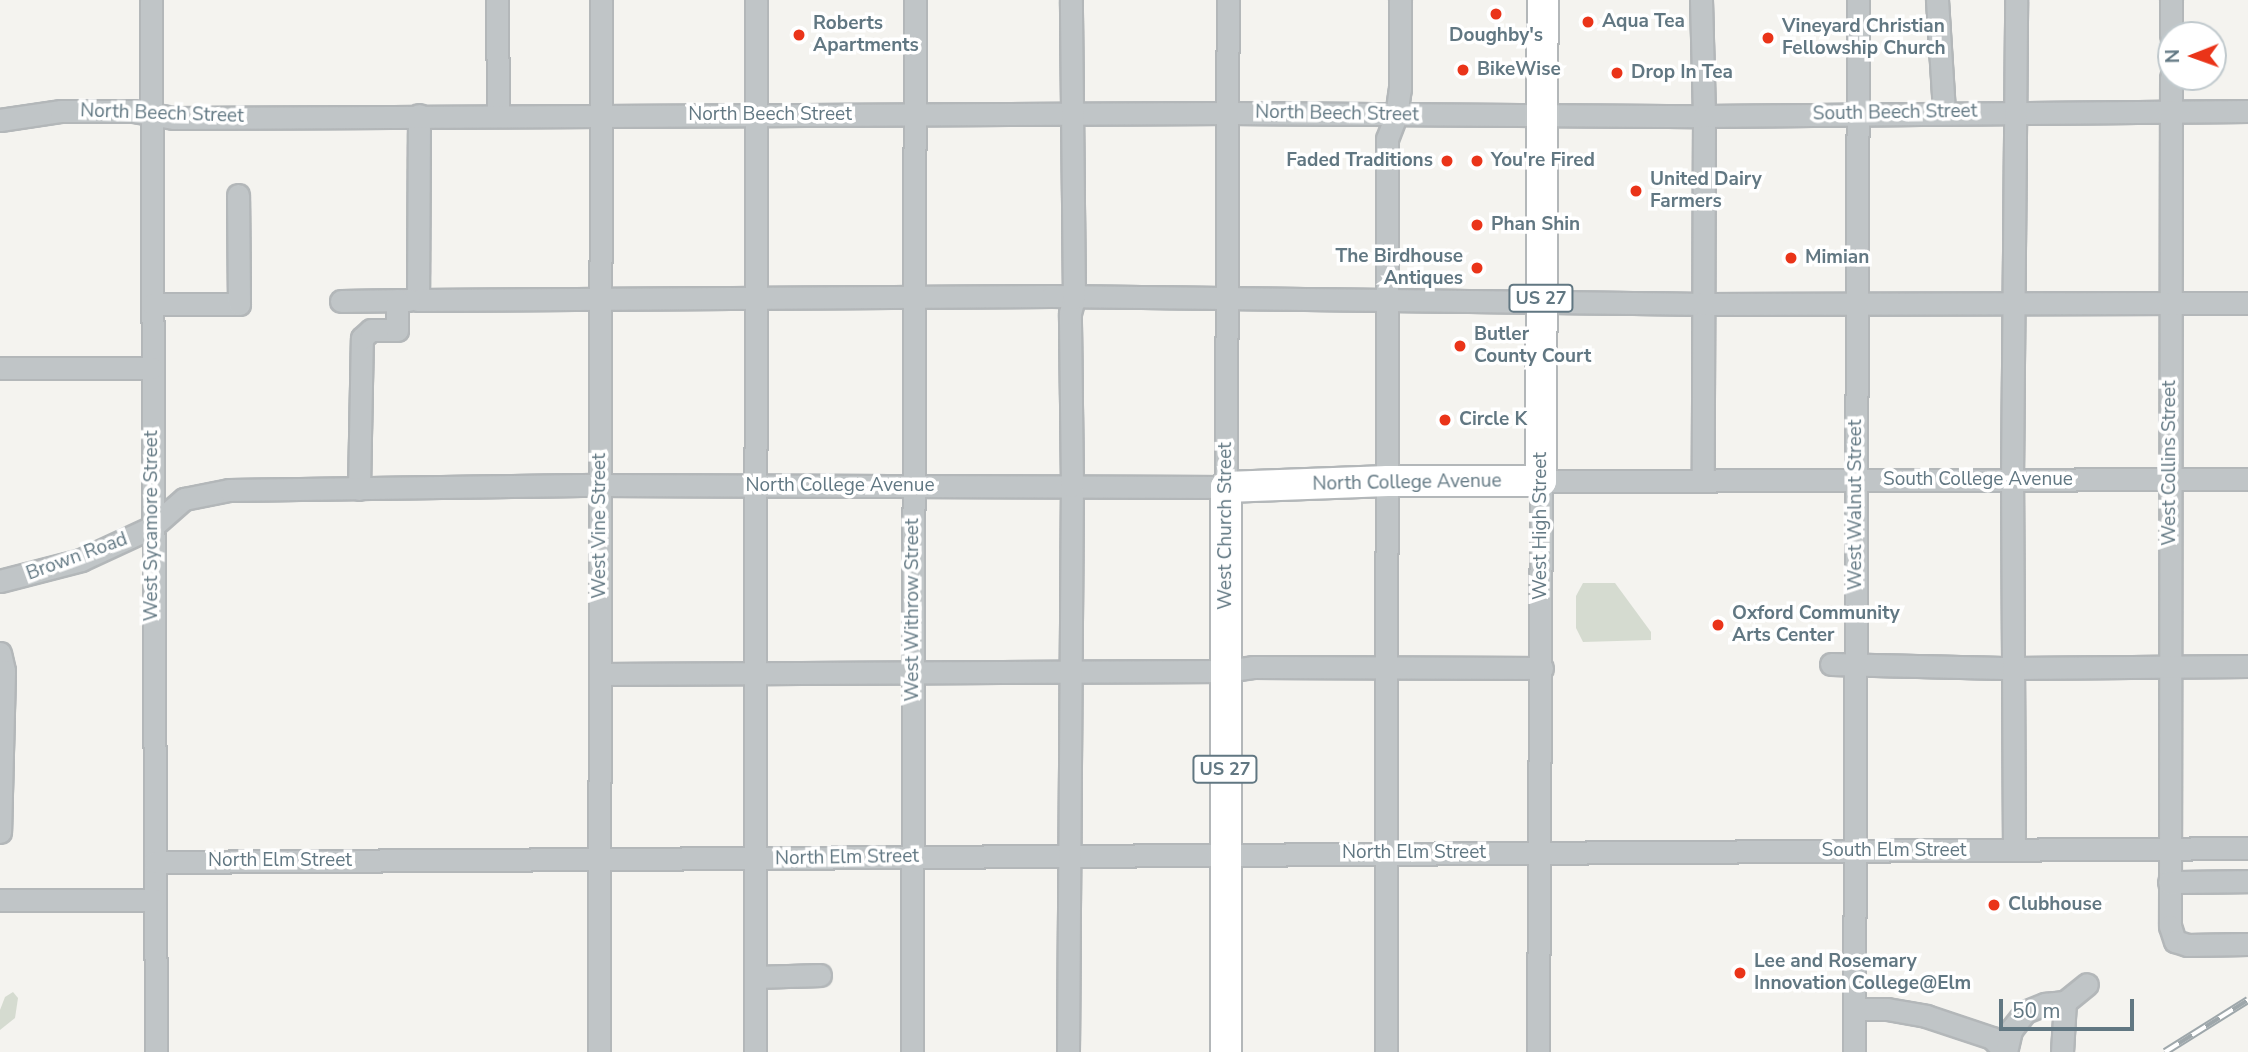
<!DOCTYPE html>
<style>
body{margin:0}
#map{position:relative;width:2248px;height:1052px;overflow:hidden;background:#f4f3ef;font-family:"Nunito Sans",sans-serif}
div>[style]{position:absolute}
.green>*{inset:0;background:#d5dbd0}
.roads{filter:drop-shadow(2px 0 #b3b7b9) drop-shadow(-2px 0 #b3b7b9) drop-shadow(0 2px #b3b7b9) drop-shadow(0 -2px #b3b7b9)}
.minor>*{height:21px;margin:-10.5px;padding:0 10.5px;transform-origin:10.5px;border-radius:10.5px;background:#c0c5c7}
.highway>*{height:30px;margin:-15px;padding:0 15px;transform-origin:15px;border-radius:15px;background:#fff}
.rail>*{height:8px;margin-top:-4px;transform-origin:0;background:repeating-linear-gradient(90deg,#fff 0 16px,#9ea7ab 0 32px);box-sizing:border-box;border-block:2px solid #9ea7ab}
.dots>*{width:19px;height:19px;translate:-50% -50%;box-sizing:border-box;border:4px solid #fff;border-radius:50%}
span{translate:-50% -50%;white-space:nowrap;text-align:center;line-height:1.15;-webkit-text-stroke:7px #fff;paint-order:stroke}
.shield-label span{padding:2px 5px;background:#fff;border:2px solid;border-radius:5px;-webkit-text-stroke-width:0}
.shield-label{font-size:18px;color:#617782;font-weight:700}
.poi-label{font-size:19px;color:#617782;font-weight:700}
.left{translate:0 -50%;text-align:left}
.right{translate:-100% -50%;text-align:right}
.street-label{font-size:19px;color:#617782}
.north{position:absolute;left:2157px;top:21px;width:70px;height:70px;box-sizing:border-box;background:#fff;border:2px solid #c0c9cd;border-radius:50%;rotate:269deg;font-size:19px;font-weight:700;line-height:28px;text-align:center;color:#617782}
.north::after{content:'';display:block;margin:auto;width:24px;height:32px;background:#ea3419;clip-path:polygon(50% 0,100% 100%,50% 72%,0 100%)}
.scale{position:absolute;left:1999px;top:999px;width:135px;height:32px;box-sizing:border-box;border:4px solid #617782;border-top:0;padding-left:9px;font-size:21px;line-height:24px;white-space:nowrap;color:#617782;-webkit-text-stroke:5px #fff;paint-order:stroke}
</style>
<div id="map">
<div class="green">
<div style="clip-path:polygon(1583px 583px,1615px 583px,1651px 632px,1651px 640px,1583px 642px,1576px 628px,1576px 596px)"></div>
<div style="clip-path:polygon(13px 992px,18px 998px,15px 1018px,0 1030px,0 1010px,5px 997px)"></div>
</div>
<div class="roads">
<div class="minor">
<div style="left:151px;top:0;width:1052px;rotate:89.73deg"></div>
<div style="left:497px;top:0;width:115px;rotate:89.5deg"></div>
<div style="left:1701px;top:0;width:116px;rotate:88.5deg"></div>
<div style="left:1704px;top:116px;width:364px;rotate:90.2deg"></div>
<div style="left:1937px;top:0;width:112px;rotate:86.4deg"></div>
<div style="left:2171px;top:35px;width:35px;rotate:-90deg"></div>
<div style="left:2171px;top:77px;width:849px;rotate:90.07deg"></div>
<div style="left:2170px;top:926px;width:16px;rotate:72deg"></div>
<div style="left:2175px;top:941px;width:13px;rotate:18deg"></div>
<div style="left:2187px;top:945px;width:61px;rotate:-0.9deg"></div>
<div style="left:419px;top:115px;width:185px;rotate:90.3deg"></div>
<div style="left:418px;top:300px;width:634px;rotate:-0.36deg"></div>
<div style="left:1052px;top:296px;width:651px;rotate:0.7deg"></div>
<div style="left:1703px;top:304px;width:545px;rotate:-0.11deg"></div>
<div style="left:0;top:120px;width:62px;rotate:-8.4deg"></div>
<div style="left:61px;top:111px;width:72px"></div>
<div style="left:133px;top:111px;width:42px;rotate:9.7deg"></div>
<div style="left:174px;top:118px;width:1054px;rotate:-0.27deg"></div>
<div style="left:1228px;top:113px;width:476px;rotate:0.4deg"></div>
<div style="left:1704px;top:116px;width:544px;rotate:-0.53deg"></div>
<div style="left:341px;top:301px;width:68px;rotate:-0.8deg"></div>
<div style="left:152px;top:304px;width:87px"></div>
<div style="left:239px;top:304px;width:109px;rotate:-90.5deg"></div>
<div style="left:0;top:368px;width:152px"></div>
<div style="left:359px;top:489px;width:151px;rotate:-88.9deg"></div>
<div style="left:362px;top:338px;width:12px;rotate:-42deg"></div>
<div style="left:371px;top:330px;width:26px"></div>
<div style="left:397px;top:330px;width:30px;rotate:-90deg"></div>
<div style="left:0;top:581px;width:84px;rotate:-14.5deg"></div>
<div style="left:81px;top:560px;width:78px;rotate:-24.9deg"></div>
<div style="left:152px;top:527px;width:43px;rotate:-41.2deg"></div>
<div style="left:184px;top:499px;width:46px;rotate:-11.3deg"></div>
<div style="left:229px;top:490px;width:371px;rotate:-0.8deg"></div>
<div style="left:600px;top:485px;width:626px;rotate:0.18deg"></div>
<div style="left:1226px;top:487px;width:487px;rotate:-89.8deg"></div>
<div style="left:0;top:653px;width:18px;rotate:77deg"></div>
<div style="left:4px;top:671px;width:161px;rotate:91.4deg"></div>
<div style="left:1831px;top:664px;width:183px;rotate:1.3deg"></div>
<div style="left:2014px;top:668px;width:234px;rotate:-0.5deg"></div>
<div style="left:600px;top:674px;width:625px;rotate:-0.28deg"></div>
<div style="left:1225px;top:671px;width:28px;rotate:-8deg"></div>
<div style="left:1253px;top:667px;width:289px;rotate:0.2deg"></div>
<div style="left:2014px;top:850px;width:370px;rotate:-90.3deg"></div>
<div style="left:2012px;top:480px;width:480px;rotate:-89.5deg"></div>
<div style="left:155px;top:862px;width:2093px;rotate:-0.38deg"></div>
<div style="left:2169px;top:882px;width:79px;rotate:-0.7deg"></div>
<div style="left:0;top:900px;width:155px"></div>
<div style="left:756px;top:977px;width:64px;rotate:-1.8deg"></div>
<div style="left:1854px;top:1009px;width:33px"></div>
<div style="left:1887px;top:1009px;width:40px;rotate:10deg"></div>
<div style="left:1926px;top:1016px;width:70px;rotate:18.4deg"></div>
<div style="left:1992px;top:1038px;width:19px;rotate:47deg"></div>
<div style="left:599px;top:1052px;width:1052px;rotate:-89.89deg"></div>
<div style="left:755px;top:1052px;width:1052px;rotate:-89.95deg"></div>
<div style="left:912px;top:1052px;width:1052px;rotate:-89.84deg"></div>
<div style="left:1068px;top:1052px;width:566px;rotate:-89.6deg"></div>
<div style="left:1072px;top:486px;width:173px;rotate:-90.7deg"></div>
<div style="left:1070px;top:313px;width:16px;rotate:-75deg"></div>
<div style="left:1074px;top:298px;width:298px;rotate:-90.6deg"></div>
<div style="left:1386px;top:1052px;width:913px;rotate:-89.94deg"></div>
<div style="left:1387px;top:139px;width:25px;rotate:-69deg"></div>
<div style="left:1396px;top:116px;width:27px;rotate:-82deg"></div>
<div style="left:1400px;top:89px;width:89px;rotate:-90deg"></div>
<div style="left:1538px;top:1052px;width:571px;rotate:-89.7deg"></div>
<div style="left:1541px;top:481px;width:707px;rotate:-0.16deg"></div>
<div style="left:1854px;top:1052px;width:1052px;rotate:-89.78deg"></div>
<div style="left:2006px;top:1052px;width:23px;rotate:-77deg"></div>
<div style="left:2011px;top:1030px;width:23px;rotate:-52deg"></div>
<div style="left:2025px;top:1012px;width:22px;rotate:-22deg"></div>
<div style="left:2045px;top:1004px;width:20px;rotate:-6deg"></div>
<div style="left:2062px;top:1052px;width:50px;rotate:-86.6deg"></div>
<div style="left:2065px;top:1002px;width:28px;rotate:-39deg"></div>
</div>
<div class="highway">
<div style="left:1226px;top:1052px;width:565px;rotate:-90deg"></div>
<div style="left:1226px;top:487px;width:162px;rotate:-2.1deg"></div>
<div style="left:1388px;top:481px;width:153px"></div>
<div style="left:1541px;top:481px;width:481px;rotate:-89.8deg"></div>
</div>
</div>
<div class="rail">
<div style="left:2165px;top:1052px;width:98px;rotate:-32.1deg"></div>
</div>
<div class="dots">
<div style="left:1496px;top:14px;background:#ea3419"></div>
<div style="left:1588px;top:22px;background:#ea3419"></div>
<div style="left:799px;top:35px;background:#ea3419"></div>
<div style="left:1768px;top:38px;background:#ea3419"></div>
<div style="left:1463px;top:70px;background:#ea3419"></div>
<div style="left:1617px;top:73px;background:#ea3419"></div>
<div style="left:1447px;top:161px;background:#ea3419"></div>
<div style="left:1477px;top:161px;background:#ea3419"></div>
<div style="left:1636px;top:191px;background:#ea3419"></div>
<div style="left:1477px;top:225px;background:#ea3419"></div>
<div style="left:1791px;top:258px;background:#ea3419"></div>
<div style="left:1477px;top:268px;background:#ea3419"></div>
<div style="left:1460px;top:346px;background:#ea3419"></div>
<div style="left:1445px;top:420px;background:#ea3419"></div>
<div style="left:1718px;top:625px;background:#ea3419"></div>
<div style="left:1994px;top:905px;background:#ea3419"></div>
<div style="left:1740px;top:973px;background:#ea3419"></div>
</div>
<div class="shield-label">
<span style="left:1541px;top:298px">US 27</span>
<span style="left:1225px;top:769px">US 27</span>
</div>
<div class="poi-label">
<span class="left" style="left:1602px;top:22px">Aqua Tea</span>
<span class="left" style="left:813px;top:35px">Roberts<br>Apartments</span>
<span class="left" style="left:1782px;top:38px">Vineyard Christian<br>Fellowship Church</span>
<span style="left:1496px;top:36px">Doughby's</span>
<span class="left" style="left:1477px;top:70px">BikeWise</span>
<span class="left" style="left:1631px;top:73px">Drop In Tea</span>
<span class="right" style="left:1433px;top:161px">Faded Traditions</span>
<span class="left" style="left:1491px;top:161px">You're Fired</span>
<span class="left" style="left:1650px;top:191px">United Dairy<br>Farmers</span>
<span class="left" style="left:1491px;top:225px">Phan Shin</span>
<span class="right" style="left:1463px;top:268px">The Birdhouse<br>Antiques</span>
<span class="left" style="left:1805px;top:258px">Mimian</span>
<span class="left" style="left:1474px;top:346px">Butler<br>County Court</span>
<span class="left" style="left:1459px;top:420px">Circle K</span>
<span class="left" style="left:1732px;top:625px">Oxford Community<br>Arts Center</span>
<span class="left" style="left:2008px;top:905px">Clubhouse</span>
<span class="left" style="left:1754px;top:973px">Lee and Rosemary<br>Innovation College@Elm</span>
</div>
<div class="street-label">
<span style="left:1895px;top:113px;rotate:-1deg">South Beech Street</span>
<span style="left:162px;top:114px;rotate:2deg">North Beech Street</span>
<span style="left:1337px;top:114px;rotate:1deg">North Beech Street</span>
<span style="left:770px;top:115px">North Beech Street</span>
<span style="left:2170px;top:463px;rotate:-90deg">West Collins Street</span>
<span style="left:1978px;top:480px">South College Avenue</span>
<span style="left:1407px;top:483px;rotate:-1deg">North College Avenue</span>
<span style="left:840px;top:486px">North College Avenue</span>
<span style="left:1856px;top:505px;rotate:-90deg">West Walnut Street</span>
<span style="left:152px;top:526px;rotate:-90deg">West Sycamore Street</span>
<span style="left:600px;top:526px;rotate:-90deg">West Vine Street</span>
<span style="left:1226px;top:526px;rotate:-90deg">West Church Street</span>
<span style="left:1541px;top:526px;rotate:-90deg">West High Street</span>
<span style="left:77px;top:557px;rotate:-20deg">Brown Road</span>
<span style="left:913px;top:610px;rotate:-90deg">West Withrow Street</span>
<span style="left:1894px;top:851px">South Elm Street</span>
<span style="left:1414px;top:853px">North Elm Street</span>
<span style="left:847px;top:858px;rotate:-1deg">North Elm Street</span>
<span style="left:280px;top:861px">North Elm Street</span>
</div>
<div class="north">N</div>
<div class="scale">50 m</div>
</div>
